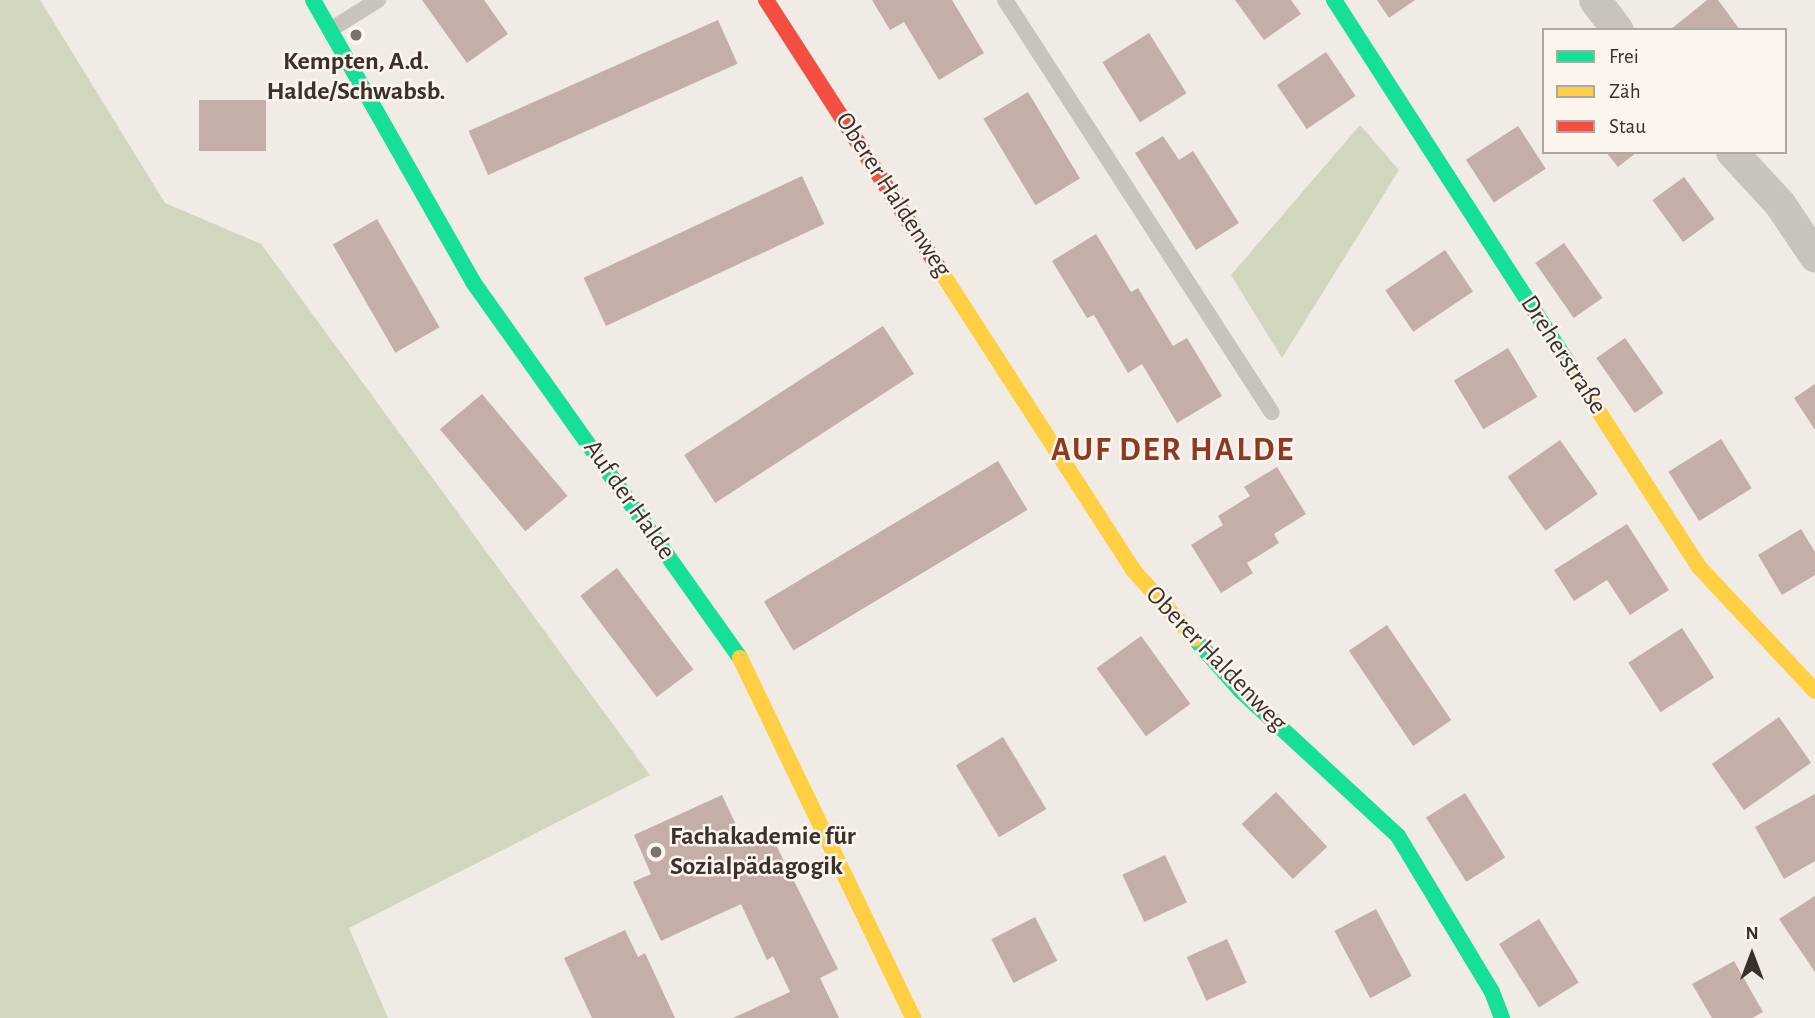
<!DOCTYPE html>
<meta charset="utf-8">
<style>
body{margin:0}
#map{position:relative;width:1815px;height:1018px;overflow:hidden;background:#f0ebe5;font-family:"Alegreya Sans",sans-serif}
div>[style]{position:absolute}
.green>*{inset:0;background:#d1d6bf}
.building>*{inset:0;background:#c3afa7;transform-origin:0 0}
.lane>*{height:16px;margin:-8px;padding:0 8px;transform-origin:8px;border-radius:8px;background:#c9c3be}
.street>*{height:32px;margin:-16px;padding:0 16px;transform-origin:16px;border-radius:16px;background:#c9c3be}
.fast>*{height:16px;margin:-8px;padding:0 8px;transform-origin:8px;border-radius:8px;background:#16e098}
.slow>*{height:16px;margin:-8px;padding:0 8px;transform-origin:8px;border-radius:8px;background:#ffcf43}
.jam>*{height:16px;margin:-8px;padding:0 8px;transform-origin:8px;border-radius:8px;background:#f24e42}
.dots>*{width:19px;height:19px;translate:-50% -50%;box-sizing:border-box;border:4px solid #fbf5ee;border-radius:50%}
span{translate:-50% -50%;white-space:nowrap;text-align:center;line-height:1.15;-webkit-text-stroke:5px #fbf5ee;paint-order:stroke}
.poi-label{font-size:26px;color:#3b302b;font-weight:700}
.left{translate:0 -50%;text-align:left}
.street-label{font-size:26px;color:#3b302b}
.district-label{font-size:33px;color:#8c3b22;font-weight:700;letter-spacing:2px}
.legend{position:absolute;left:1542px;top:28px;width:245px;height:126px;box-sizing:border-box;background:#fbf5ee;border:2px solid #aea6a0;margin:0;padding:9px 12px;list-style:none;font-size:21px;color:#3b302b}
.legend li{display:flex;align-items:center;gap:14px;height:35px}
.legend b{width:35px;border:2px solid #aea6a0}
.north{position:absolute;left:1717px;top:920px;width:70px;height:70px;-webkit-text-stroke:5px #fbf5ee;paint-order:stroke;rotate:0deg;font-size:19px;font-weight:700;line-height:28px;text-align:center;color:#3b302b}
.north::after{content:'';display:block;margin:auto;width:24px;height:32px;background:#3b302b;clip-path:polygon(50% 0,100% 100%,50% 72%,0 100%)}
</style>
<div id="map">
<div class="green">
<div style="clip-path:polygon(0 0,40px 0,165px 203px,261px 244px,650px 775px,349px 928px,388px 1018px,0 1018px)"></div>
<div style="clip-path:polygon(1360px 125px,1399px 170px,1282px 358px,1231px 275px)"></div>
</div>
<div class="building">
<div style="clip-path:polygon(422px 0,484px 0,508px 34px,467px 63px)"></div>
<div style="clip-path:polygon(872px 0,952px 0,984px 53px,939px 80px,904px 22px,890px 30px)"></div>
<div style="clip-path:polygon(1235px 0,1291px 0,1301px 14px,1264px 40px)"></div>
<div style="clip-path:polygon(1377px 0,1415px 0,1389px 18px)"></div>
<div style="clip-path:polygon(1707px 0,1718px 0,1740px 30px,1670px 30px)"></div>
<div style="left:718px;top:20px;width:48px;height:273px;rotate:66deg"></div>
<div style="left:1149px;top:33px;width:71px;height:55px;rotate:58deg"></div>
<div style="left:1326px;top:52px;width:53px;height:59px;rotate:56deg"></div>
<div style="left:1028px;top:92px;width:101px;height:52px;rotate:59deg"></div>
<div style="left:199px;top:100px;width:67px;height:51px"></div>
<div style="left:1518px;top:126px;width:51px;height:62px;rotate:57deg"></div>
<div style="clip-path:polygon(1163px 136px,1179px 160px,1193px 151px,1239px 223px,1196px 250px,1135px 153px)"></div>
<div style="clip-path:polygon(1606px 152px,1637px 152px,1618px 167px)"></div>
<div style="left:802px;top:176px;width:53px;height:241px;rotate:65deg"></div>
<div style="left:1684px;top:177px;width:52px;height:39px;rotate:54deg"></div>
<div style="left:377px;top:219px;width:125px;height:51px;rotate:60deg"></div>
<div style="clip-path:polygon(1096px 234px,1131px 292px,1138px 288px,1173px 346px,1187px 338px,1222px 396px,1177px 423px,1142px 364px,1128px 373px,1094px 315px,1087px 318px,1052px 261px)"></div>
<div style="left:1564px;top:243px;width:67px;height:35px;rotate:55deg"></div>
<div style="left:1445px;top:250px;width:50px;height:72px;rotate:56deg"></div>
<div style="left:883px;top:326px;width:57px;height:237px;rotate:57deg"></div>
<div style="left:1625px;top:338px;width:67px;height:35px;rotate:55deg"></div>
<div style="left:1508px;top:348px;width:57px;height:63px;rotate:59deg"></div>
<div style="clip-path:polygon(1815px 384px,1815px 430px,1794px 398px)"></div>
<div style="left:482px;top:394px;width:133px;height:55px;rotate:50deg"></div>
<div style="left:1721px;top:439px;width:58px;height:62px;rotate:58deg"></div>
<div style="left:1560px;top:440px;width:66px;height:64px;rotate:55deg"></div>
<div style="left:998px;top:461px;width:57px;height:273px;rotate:59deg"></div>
<div style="clip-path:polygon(1277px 467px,1306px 514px,1274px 534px,1279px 543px,1247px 563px,1253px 573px,1221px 593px,1191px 545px,1223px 525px,1218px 516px,1250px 496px,1244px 487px)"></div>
<div style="clip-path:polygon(1627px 524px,1669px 590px,1630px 615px,1607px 580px,1574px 601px,1554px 570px)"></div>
<div style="clip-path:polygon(1801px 529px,1815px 552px,1815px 575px,1782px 595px,1758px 555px)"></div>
<div style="left:617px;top:568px;width:127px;height:46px;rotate:53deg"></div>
<div style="left:1387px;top:625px;width:115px;height:46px;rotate:56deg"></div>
<div style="left:1682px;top:628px;width:59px;height:64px;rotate:57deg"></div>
<div style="left:1141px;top:636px;width:84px;height:55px;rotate:54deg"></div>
<div style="left:1779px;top:717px;width:56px;height:82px;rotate:55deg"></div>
<div style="left:1003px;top:737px;width:84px;height:55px;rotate:59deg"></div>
<div style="left:1276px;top:792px;width:75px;height:47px;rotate:47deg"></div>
<div style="left:1465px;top:793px;width:76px;height:46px;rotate:58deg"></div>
<div style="clip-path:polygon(1815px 794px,1815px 861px,1784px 879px,1755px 827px)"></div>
<div style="clip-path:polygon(722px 795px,746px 846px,771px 835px,838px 969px,820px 978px,839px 1018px,733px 1018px,790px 992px,773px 956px,767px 960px,741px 904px,661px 941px,633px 882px,651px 874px,634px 835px)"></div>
<div style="left:1165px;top:855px;width:52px;height:47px;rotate:65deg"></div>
<div style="clip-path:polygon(1815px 896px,1815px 972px,1779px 919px)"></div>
<div style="left:1376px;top:909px;width:76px;height:47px;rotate:62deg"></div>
<div style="left:1035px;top:917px;width:49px;height:49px;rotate:63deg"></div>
<div style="left:1539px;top:919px;width:75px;height:47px;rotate:58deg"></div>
<div style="clip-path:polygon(625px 930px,638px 957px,645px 953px,675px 1018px,592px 1018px,564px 958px)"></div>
<div style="left:1227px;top:939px;width:48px;height:44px;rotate:66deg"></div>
<div style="clip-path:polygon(1734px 961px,1763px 1012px,1752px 1018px,1712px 1018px,1692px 984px)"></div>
</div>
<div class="lane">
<div style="left:1005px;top:0;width:491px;rotate:57.1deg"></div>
<div style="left:330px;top:30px;width:57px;rotate:-32deg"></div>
</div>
<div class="street">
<div style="left:1595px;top:0;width:38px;rotate:53deg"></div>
<div style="left:1732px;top:152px;width:71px;rotate:47.3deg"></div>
<div style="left:1780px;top:204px;width:63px;rotate:56.1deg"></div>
</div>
<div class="fast">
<div style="left:313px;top:0;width:324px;rotate:60.4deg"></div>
<div style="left:473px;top:282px;width:461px;rotate:54.6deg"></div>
<div style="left:1334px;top:0;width:440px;rotate:57.2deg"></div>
<div style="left:1195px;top:639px;width:69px;rotate:48.5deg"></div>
<div style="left:1241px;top:691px;width:214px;rotate:42.7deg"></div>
<div style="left:1398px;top:836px;width:182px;rotate:58.9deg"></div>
<div style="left:1492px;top:992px;width:28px;rotate:69deg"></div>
</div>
<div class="slow">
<div style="left:938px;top:267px;width:362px;rotate:57.2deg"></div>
<div style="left:1134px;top:571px;width:91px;rotate:48.1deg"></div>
<div style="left:1572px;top:370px;width:234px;rotate:57.2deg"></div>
<div style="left:1699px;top:567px;width:170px;rotate:46.9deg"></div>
<div style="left:740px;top:658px;width:399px;rotate:64.3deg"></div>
</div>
<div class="jam">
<div style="left:766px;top:0;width:318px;rotate:57.2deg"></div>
</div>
<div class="dots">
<div style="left:356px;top:35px;background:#7a716c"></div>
<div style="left:656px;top:852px;background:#7a716c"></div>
</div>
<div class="poi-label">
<span style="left:356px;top:77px">Kempten, A.d.<br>Halde/Schwabsb.</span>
<span class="left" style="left:670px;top:852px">Fachakademie für<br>Sozialpädagogik</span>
</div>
<div class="street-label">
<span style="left:893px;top:195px;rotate:57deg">Oberer Haldenweg</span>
<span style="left:1563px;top:355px;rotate:57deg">Dreherstraße</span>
<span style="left:629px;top:500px;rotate:55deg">Auf der Halde</span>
<span style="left:1216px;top:659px;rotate:46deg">Oberer Haldenweg</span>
</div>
<div class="district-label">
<span style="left:1173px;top:451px">AUF DER HALDE</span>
</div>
<ul class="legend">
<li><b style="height:9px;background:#16e098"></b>Frei</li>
<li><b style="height:9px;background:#ffcf43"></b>Zäh</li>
<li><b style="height:9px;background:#f24e42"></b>Stau</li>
</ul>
<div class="north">N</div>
</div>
